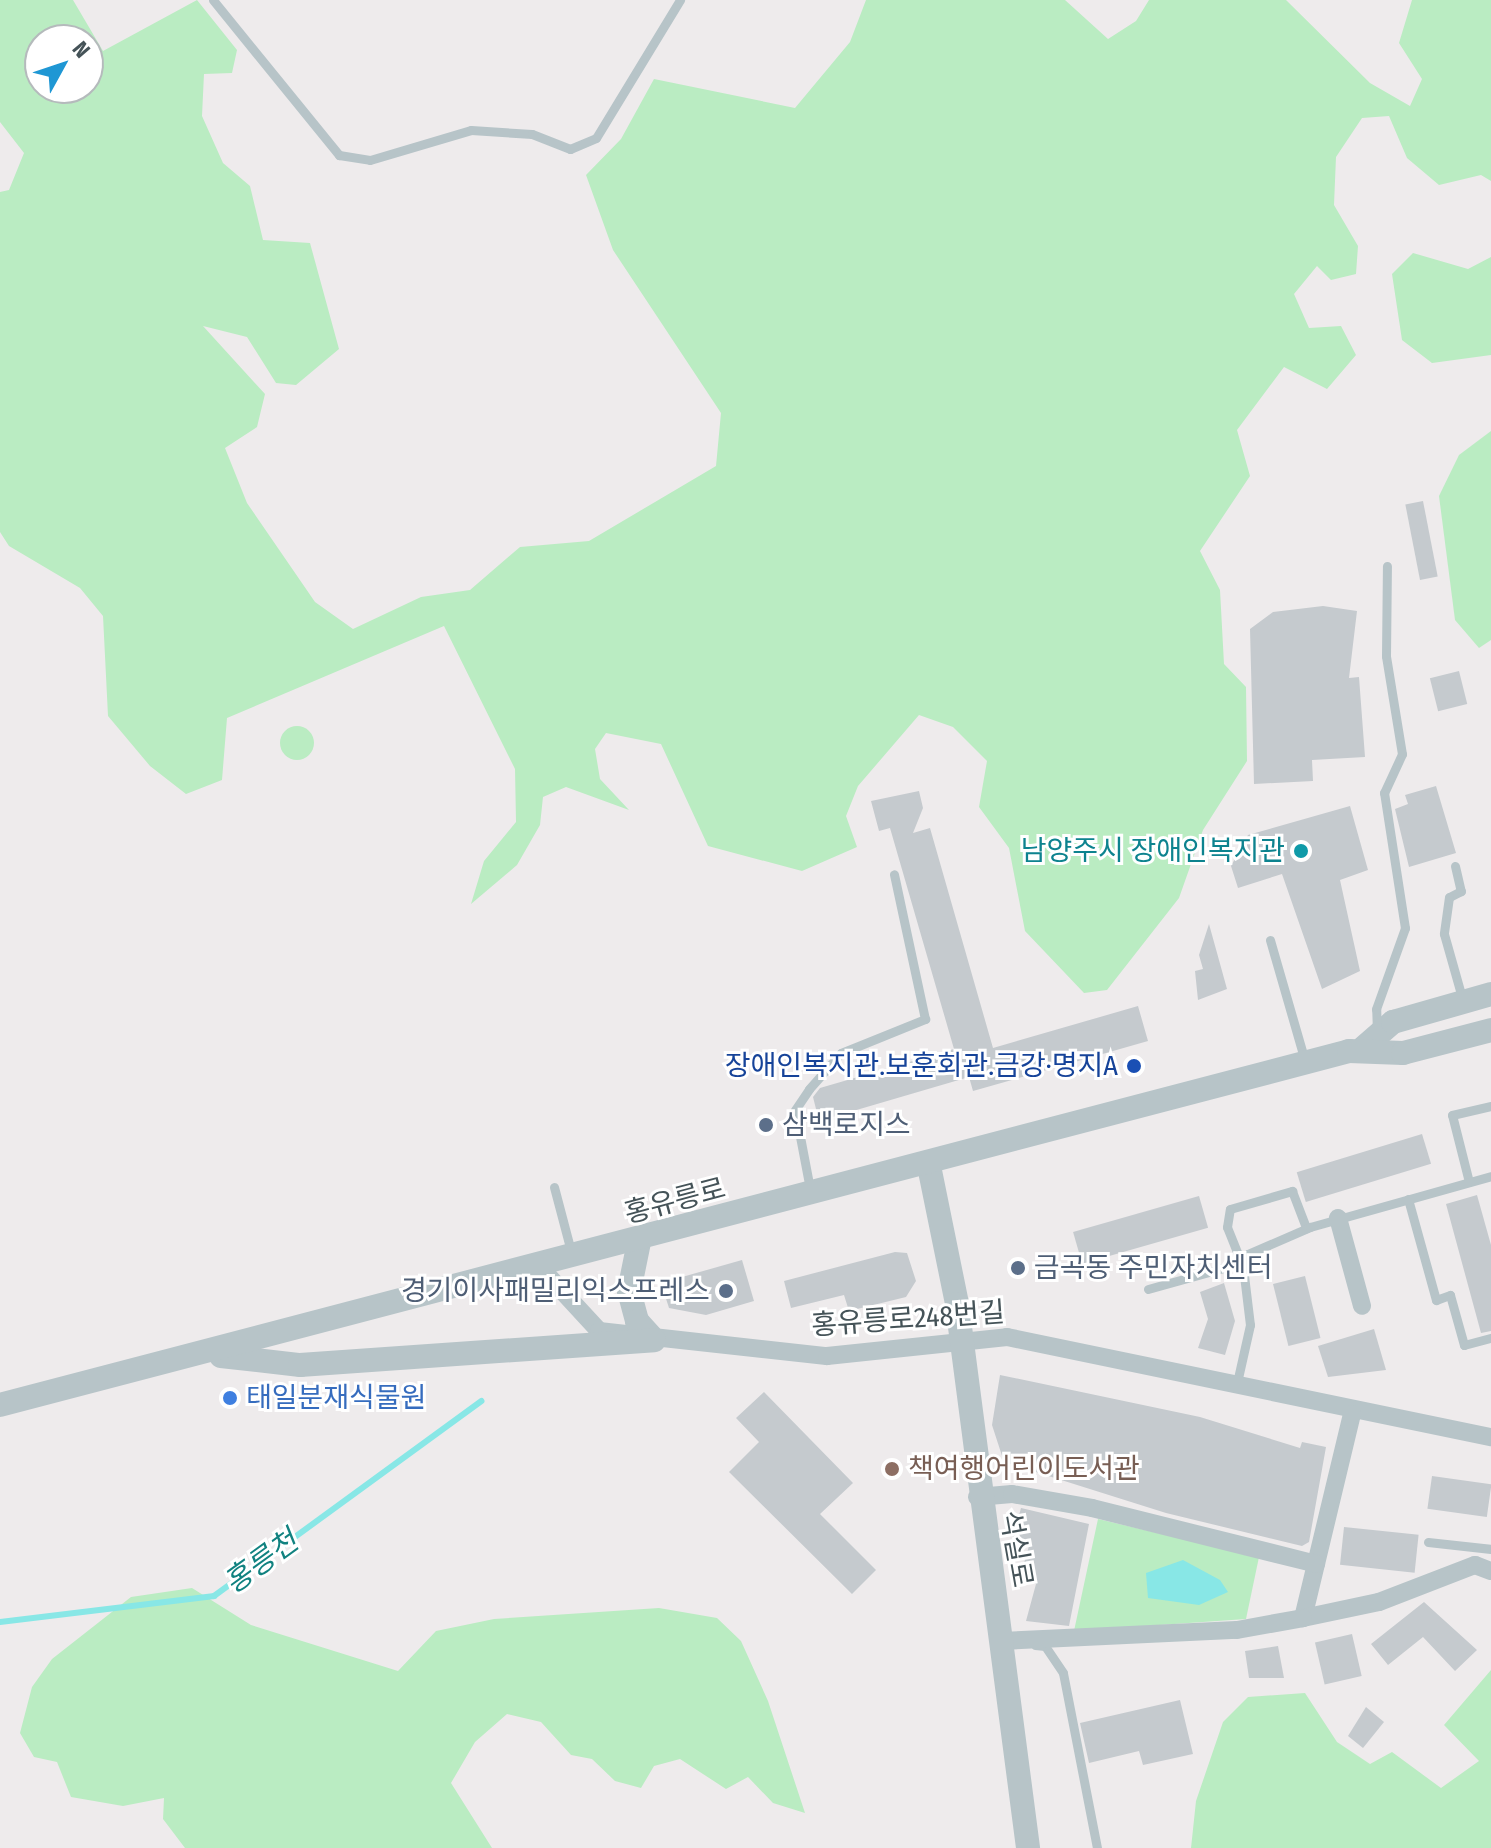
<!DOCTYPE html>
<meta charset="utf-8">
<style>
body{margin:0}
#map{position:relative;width:1491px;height:1848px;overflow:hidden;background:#eeebec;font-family:"Fira Sans Condensed","Noto Sans KR",sans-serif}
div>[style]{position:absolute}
.green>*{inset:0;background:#baecc2}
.round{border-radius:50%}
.water>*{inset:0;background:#88e7e6}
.stream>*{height:6px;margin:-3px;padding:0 3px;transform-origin:3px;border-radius:3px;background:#88e7e6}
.building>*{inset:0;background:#c5cace;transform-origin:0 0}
.service>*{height:9px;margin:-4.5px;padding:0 4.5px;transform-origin:4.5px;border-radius:4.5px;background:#b7c4c8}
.minor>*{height:18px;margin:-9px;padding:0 9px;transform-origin:9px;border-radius:9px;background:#b7c4c8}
.tertiary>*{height:24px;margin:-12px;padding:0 12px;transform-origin:12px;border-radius:12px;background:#b7c4c8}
.dots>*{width:22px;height:22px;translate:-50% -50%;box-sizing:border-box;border:4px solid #fff;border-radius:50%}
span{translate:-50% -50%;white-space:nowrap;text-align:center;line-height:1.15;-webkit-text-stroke:6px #fff;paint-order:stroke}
.culture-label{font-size:28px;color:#0d838f}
.right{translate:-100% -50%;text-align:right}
.transit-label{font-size:28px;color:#164399}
.service-label{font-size:28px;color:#4e5e75}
.left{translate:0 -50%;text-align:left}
.street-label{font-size:28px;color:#455358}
.shop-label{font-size:28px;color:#366cbe}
.education-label{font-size:28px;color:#785e54}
.water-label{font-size:30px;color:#118280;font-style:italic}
.north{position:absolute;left:24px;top:24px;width:80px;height:80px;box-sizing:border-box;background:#fff;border:2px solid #b5babc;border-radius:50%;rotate:50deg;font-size:22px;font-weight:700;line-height:32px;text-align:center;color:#455358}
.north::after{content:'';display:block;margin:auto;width:28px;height:36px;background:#1f97d4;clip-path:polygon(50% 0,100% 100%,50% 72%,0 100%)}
</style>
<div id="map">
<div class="green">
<div style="clip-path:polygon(evenodd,0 0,73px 0,103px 51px,197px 0,237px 50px,232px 73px,204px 74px,202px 116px,223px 163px,250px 186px,263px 240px,310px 243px,339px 349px,296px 385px,276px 383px,247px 337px,203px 326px,265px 394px,257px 427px,225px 448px,247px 503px,315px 602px,353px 629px,421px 597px,470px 590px,520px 547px,589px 541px,716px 466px,721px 413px,613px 250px,586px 175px,621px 139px,654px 79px,795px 108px,850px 42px,866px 0,1065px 0,1108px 39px,1136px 21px,1149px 0,1286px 0,1370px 83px,1410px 106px,1422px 79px,1399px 43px,1412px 0,1491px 0,1491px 181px,1481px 175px,1439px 185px,1407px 158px,1389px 116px,1362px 118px,1336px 157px,1334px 205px,1358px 246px,1356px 274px,1331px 280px,1317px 266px,1294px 294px,1309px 328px,1341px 326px,1356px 355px,1327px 389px,1284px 367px,1237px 430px,1250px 476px,1200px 551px,1220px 590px,1224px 664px,1246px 687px,1247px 761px,1203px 830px,1179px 898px,1107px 990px,1084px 993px,1025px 931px,1009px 848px,979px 807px,987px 761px,953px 727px,919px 715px,858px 786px,846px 816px,857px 847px,802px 871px,708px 846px,661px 744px,606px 733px,595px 749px,600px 779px,629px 810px,566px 787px,543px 797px,540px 825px,517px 865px,471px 904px,484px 861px,516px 822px,515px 769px,444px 626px,227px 718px,222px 780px,186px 794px,150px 766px,108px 716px,103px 616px,80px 588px,9px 546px,0 532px,0 192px,9px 190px,24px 153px,0 122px,0 0,40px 40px,88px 40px,88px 88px,40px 88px,40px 40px)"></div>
<div style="clip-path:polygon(1413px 253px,1468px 269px,1491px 257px,1491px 355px,1432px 363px,1402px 340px,1392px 274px)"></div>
<div style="clip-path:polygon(1491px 431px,1491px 640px,1479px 648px,1455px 620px,1439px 496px,1459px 455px)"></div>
<div class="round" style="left:280px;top:726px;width:34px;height:34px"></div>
<div style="clip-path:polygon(1098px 1519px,1259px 1557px,1246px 1619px,1074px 1631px)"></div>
<div style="clip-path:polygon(192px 1588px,251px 1625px,398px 1671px,436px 1631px,494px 1619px,659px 1608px,717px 1618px,741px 1641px,768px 1701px,805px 1813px,773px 1803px,748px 1777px,726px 1789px,680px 1759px,654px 1766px,641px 1788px,615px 1781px,592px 1759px,571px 1755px,541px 1722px,507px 1714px,475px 1742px,451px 1783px,492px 1848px,185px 1848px,163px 1819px,164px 1798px,123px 1806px,71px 1797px,57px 1762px,34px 1757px,20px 1733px,32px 1687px,52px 1659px,131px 1597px)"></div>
<div style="clip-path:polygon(1491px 1670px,1491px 1848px,1191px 1848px,1196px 1801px,1223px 1722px,1248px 1697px,1305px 1693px,1337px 1742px,1370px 1764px,1392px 1752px,1441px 1788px,1479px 1761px,1444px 1725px)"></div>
</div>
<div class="water">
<div style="clip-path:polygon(1183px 1560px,1220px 1580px,1228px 1592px,1199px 1605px,1148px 1598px,1146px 1573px)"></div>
</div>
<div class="stream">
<div style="left:0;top:1622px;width:216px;rotate:-6.9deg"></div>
<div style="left:214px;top:1596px;width:331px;rotate:-36.1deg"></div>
</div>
<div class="building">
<div style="left:1423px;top:501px;width:77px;height:18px;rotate:79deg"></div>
<div style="clip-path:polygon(1323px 606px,1357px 611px,1349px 678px,1359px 677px,1365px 757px,1312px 760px,1313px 781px,1254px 784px,1250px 629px,1273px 612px)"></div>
<div style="left:1459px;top:671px;width:34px;height:30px;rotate:76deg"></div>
<div style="clip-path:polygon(1436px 786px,1456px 853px,1409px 867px,1395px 809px,1408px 804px,1405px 795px)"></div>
<div style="clip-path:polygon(919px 791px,923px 808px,913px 833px,930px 828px,993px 1048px,1138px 1006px,1148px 1041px,973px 1091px,969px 1077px,819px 1121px,813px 1097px,820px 1088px,954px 1049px,890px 828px,879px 831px,871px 801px)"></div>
<div style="clip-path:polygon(1350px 806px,1368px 870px,1340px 880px,1360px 971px,1322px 989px,1282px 874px,1238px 888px,1231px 866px,1248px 835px)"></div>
<div style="clip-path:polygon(1209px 924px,1227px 989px,1198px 1000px,1195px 971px,1203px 969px,1199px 955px)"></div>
<div style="left:1422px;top:1134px;width:31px;height:131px;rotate:73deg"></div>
<div style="clip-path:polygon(1477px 1195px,1491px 1245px,1491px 1331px,1481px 1333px,1446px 1204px)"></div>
<div style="left:1199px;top:1196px;width:33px;height:131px;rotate:74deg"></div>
<div style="clip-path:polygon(895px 1252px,907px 1253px,916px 1281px,906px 1297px,849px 1311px,844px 1295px,791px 1308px,784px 1281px)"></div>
<div style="clip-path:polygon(742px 1260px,754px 1301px,706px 1315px,669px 1308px,661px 1283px)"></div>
<div style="left:1305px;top:1276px;width:64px;height:33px;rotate:76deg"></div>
<div style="clip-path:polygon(1224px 1283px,1235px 1321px,1225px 1355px,1198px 1348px,1208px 1319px,1200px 1292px)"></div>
<div style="clip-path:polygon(1374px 1329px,1386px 1370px,1328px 1377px,1318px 1346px)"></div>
<div style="clip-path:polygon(1000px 1375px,1200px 1417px,1300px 1448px,1302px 1442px,1326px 1447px,1309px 1542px,1302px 1546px,1166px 1513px,1004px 1462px,992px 1425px)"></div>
<div style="clip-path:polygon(764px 1392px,853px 1483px,820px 1514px,876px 1570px,852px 1594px,729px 1472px,759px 1442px,736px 1418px)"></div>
<div style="left:1432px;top:1476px;width:60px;height:33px;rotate:8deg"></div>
<div style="clip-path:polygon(1021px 1508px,1089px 1524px,1069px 1626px,1026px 1621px,1036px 1584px,1019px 1580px,1029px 1546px,1012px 1541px)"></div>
<div style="left:1344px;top:1527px;width:75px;height:38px;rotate:6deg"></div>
<div style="clip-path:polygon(1424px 1602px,1477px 1650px,1455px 1671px,1423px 1637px,1388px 1665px,1371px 1644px)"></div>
<div style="left:1352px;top:1634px;width:43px;height:38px;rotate:77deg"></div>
<div style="clip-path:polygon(1278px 1646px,1284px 1678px,1249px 1678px,1245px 1651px)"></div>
<div style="clip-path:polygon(1180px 1700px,1193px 1754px,1143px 1765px,1139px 1751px,1089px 1763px,1080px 1723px)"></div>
<div style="clip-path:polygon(1366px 1707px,1384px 1722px,1363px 1748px,1348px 1736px)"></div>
</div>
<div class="service">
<div style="left:213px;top:0;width:200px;rotate:50.9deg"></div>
<div style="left:339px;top:155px;width:31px;rotate:9deg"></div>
<div style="left:370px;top:160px;width:105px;rotate:-16.5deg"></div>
<div style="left:471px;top:130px;width:61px;rotate:3.8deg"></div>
<div style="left:532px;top:134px;width:41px;rotate:21.5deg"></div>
<div style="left:570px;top:149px;width:28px;rotate:-23deg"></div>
<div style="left:596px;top:138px;width:162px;rotate:-58.7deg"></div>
<div style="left:1455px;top:866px;width:26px;rotate:77deg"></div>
<div style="left:1461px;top:891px;width:13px;rotate:153deg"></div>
<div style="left:1449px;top:897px;width:37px;rotate:98deg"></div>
<div style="left:1444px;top:934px;width:70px;rotate:74.2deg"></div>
<div style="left:1270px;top:940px;width:126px;rotate:73.9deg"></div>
<div style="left:1377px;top:1032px;width:23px;rotate:-92deg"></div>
<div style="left:1376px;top:1009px;width:86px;rotate:-70.3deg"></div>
<div style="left:1405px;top:928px;width:137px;rotate:-98.8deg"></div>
<div style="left:1384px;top:793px;width:43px;rotate:-65.2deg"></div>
<div style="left:1402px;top:754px;width:99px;rotate:-99.3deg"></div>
<div style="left:1386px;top:656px;width:90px;rotate:-89.4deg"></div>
<div style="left:1469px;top:1182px;width:69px;rotate:-104.2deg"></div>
<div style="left:1452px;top:1115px;width:40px;rotate:-13deg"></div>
<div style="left:554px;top:1187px;width:70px;rotate:75.2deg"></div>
<div style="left:810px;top:1189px;width:80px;rotate:-100.8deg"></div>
<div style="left:795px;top:1110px;width:25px;rotate:-56deg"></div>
<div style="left:809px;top:1089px;width:48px;rotate:-48.4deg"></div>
<div style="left:841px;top:1053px;width:91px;rotate:-22deg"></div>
<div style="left:925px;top:1019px;width:148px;rotate:-102.1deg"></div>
<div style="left:1408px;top:1199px;width:105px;rotate:74.5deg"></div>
<div style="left:1436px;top:1300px;width:15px;rotate:-20deg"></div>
<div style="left:1450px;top:1295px;width:52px;rotate:74.4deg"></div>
<div style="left:1464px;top:1345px;width:28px;rotate:-15deg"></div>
<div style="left:1243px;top:1267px;width:43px;rotate:-111.8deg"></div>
<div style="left:1227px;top:1227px;width:18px;rotate:-81deg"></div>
<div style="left:1230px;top:1209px;width:65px;rotate:-16.2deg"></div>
<div style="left:1292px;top:1191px;width:40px;rotate:69deg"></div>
<div style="left:1148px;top:1289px;width:97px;rotate:-15.6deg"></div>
<div style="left:1236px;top:1387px;width:64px;rotate:-77.3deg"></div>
<div style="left:1250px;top:1325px;width:58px;rotate:-96.9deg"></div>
<div style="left:1243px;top:1267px;width:14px;rotate:-69deg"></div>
<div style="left:1248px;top:1254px;width:68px;rotate:-23.5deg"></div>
<div style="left:1310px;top:1227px;width:188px;rotate:-15.7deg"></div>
<div style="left:1428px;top:1542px;width:63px;rotate:6.3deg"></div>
<div style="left:1035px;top:1645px;width:10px;rotate:6deg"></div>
<div style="left:1045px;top:1646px;width:32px;rotate:56deg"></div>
<div style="left:1063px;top:1673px;width:178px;rotate:79deg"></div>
</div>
<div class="minor">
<div style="left:1338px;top:1218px;width:91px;rotate:74.7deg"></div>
<div style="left:540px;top:1267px;width:87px;rotate:47.3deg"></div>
<div style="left:599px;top:1331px;width:229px;rotate:6.3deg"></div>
<div style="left:827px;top:1356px;width:181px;rotate:-6deg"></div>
<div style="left:1007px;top:1337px;width:494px;rotate:11.7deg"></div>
<div style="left:1352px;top:1414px;width:210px;rotate:103.5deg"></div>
<div style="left:1303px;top:1618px;width:78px;rotate:-11.9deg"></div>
<div style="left:1379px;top:1602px;width:103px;rotate:-21.1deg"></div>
<div style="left:1475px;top:1565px;width:17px;rotate:21deg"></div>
<div style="left:977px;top:1497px;width:35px;rotate:-5deg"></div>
<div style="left:1012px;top:1494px;width:81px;rotate:9.9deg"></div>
<div style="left:1092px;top:1508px;width:231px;rotate:14deg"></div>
<div style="left:1001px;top:1641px;width:236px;rotate:-2.7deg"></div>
<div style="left:1237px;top:1630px;width:67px;rotate:-10.3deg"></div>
</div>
<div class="tertiary">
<div style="left:1363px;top:1048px;width:40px;rotate:-41deg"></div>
<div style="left:1393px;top:1022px;width:102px;rotate:-15.9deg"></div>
<div style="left:929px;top:1166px;width:141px;rotate:78.5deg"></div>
<div style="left:957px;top:1304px;width:549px;rotate:82.56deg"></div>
<div style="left:639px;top:1242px;width:50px;rotate:101.5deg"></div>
<div style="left:629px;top:1291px;width:31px;rotate:75deg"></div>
<div style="left:637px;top:1321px;width:25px;rotate:48deg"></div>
<div style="left:221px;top:1356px;width:80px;rotate:6.5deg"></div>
<div style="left:300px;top:1365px;width:355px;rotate:-4deg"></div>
<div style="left:0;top:1405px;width:1395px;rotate:-14.7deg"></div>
<div style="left:1349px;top:1051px;width:54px;rotate:2.1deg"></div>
<div style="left:1403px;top:1053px;width:91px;rotate:-14.6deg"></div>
</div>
<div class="dots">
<div style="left:1301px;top:851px;background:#0f9aa8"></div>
<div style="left:1134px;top:1066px;background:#1a4fb4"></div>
<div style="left:766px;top:1125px;background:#5c6f8a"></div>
<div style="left:1018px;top:1268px;background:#5c6f8a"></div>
<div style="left:726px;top:1291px;background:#5c6f8a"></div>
<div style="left:230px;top:1398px;background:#3f7fe0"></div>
<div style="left:892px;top:1469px;background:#8d6e63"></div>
</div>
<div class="culture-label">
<span class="right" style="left:1285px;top:851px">남양주시 장애인복지관</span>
</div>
<div class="transit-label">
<span class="right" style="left:1118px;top:1066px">장애인복지관.보훈회관.금강·명지A</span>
</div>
<div class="service-label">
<span class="left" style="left:782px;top:1125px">삼백로지스</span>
<span class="left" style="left:1034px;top:1268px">금곡동 주민자치센터</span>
<span class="right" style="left:710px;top:1291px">경기이사패밀리익스프레스</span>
</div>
<div class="street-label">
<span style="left:675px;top:1201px;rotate:-15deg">홍유릉로</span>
<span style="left:908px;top:1319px;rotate:-4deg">홍유릉로248번길</span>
<span style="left:1016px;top:1549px;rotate:80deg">석실로</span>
</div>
<div class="shop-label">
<span class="left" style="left:246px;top:1398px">태일분재식물원</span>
</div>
<div class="education-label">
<span class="left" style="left:908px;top:1469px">책여행어린이도서관</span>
</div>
<div class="water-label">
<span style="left:261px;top:1562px;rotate:-36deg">홍릉천</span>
</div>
<div class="north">N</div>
</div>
